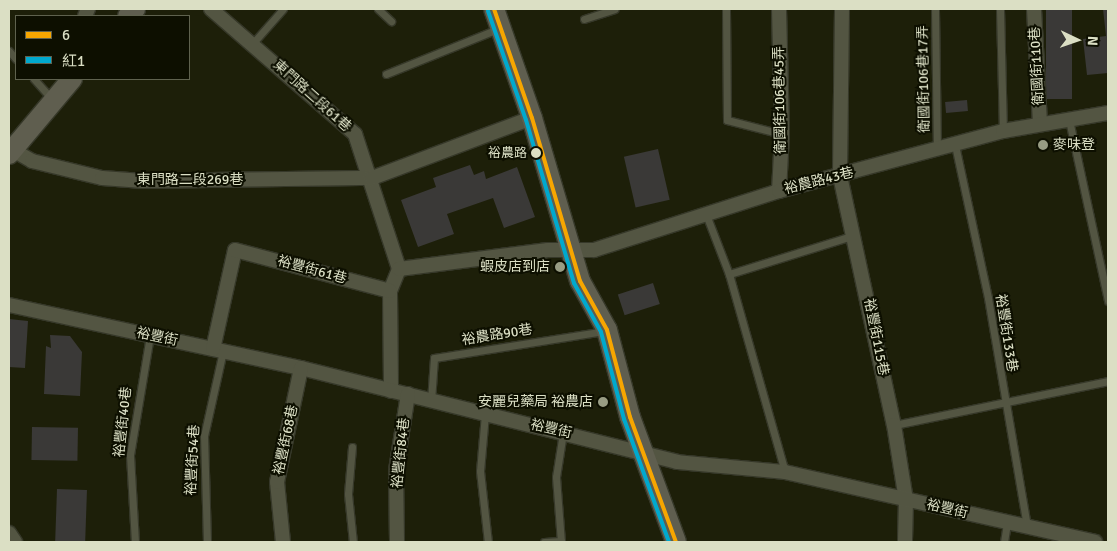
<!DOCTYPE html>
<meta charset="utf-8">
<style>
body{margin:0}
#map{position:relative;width:1117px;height:551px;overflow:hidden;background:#1d1f09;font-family:Signika,"Noto Sans TC",sans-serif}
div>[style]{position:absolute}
.building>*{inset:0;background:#3a3937;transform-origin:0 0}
.roads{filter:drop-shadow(1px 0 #363829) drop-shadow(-1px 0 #363829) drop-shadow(0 1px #363829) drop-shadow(0 -1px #363829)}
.lane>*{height:7px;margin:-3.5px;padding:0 3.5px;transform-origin:3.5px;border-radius:3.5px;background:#535542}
.street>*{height:14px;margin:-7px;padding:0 7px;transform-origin:7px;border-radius:7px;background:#535542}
.secondary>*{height:20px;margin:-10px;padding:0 10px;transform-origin:10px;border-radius:10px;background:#5f5e4f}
.bus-1>*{height:4px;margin:-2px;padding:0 2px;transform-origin:2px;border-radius:2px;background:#f7a600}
.bus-2>*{height:4px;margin:-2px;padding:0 2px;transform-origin:2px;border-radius:2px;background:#00a9ce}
.dots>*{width:14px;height:14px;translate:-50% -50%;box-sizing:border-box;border:2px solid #0d0f00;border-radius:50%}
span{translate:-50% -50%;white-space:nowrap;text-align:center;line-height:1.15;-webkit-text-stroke:4px #0d0f00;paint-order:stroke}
.bus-label{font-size:13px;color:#dbdfc4}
.right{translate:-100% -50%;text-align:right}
.street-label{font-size:14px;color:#dbdfc4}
.poi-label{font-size:14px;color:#dbdfc4}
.left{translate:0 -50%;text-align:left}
.frame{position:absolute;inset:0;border:10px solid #dbdfc4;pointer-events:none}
.legend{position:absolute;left:15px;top:15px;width:175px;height:65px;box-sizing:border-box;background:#0d0f00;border:1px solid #5f624e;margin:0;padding:6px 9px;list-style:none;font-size:15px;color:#dbdfc4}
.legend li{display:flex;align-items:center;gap:10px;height:25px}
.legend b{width:25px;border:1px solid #5f624e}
.north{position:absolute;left:1052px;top:15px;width:50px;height:50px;-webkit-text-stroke:4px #0d0f00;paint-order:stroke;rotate:93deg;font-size:14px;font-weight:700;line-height:20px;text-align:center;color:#dbdfc4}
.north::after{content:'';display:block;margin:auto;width:18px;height:22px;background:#dbdfc4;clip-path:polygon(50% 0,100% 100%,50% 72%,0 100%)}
</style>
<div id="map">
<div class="building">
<div style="left:1046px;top:9px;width:26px;height:90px"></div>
<div style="clip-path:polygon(1103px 9px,1108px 9px,1108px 73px,1087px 75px,1083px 39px,1106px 36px)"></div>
<div style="left:967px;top:100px;width:11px;height:22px;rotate:85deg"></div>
<div style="left:658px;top:149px;width:52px;height:35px;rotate:77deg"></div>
<div style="clip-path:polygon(470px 165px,474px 175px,484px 171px,486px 179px,517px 167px,535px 217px,504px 228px,493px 198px,447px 214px,454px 234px,418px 247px,401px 200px,436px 187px,433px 178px)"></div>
<div style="left:653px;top:283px;width:22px;height:37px;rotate:72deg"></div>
<div style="clip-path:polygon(9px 319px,28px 321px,25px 368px,9px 367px)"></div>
<div style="clip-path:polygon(50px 335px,70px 336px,82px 352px,80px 396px,44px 394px,46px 346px,51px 348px)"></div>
<div style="left:32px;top:427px;width:46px;height:33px;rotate:1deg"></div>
<div style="left:57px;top:489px;width:30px;height:52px;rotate:2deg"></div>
</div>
<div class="roads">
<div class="lane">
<div style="left:378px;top:9px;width:18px;rotate:43deg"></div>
<div style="left:726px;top:9px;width:111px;rotate:89.5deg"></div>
<div style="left:727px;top:120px;width:57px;rotate:14.3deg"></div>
<div style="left:935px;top:9px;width:140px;rotate:89.2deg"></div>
<div style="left:1000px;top:9px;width:122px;rotate:88.6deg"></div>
<div style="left:584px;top:19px;width:32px;rotate:-18deg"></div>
<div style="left:253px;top:43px;width:45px;rotate:-48.6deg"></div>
<div style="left:9px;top:51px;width:11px;rotate:49deg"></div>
<div style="left:386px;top:74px;width:121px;rotate:-21.9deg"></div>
<div style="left:34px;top:79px;width:27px;rotate:48deg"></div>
<div style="left:1069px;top:120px;width:185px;rotate:77.8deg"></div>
<div style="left:955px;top:145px;width:157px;rotate:77.8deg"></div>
<div style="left:988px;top:298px;width:232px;rotate:80.3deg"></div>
<div style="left:707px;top:217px;width:61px;rotate:68.9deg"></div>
<div style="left:431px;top:401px;width:43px;rotate:-86deg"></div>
<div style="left:434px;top:358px;width:172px;rotate:-9deg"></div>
<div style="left:485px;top:414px;width:57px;rotate:95deg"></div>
<div style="left:480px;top:471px;width:71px;rotate:83.6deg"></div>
<div style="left:894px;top:425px;width:218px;rotate:-11.6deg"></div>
<div style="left:352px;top:447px;width:47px;rotate:94.9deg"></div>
<div style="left:348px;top:494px;width:48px;rotate:84.1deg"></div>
<div style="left:785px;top:472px;width:206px;rotate:-105.8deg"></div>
<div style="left:729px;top:274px;width:132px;rotate:-17.2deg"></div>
<div style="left:135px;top:542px;width:87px;rotate:-93.3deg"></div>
<div style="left:130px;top:455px;width:122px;rotate:-80.5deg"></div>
<div style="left:207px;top:542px;width:106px;rotate:-91.6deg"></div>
<div style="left:204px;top:436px;width:87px;rotate:-77.4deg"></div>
<div style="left:544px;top:542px;width:17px;rotate:-3deg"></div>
<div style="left:561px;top:542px;width:65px;rotate:-94.4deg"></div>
<div style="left:556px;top:477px;width:45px;rotate:-81deg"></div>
<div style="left:1004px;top:542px;width:19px;rotate:-81deg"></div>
</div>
<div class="street">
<div style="left:211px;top:9px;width:191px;rotate:41deg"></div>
<div style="left:355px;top:134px;width:142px;rotate:71.9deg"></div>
<div style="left:399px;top:269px;width:24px;rotate:112deg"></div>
<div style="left:390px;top:291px;width:100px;rotate:89.4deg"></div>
<div style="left:779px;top:9px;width:125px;rotate:88.6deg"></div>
<div style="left:782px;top:134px;width:57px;rotate:93deg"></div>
<div style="left:842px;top:9px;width:167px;rotate:90.7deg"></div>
<div style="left:840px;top:176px;width:255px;rotate:77.8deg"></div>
<div style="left:894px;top:425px;width:76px;rotate:80.9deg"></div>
<div style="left:906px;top:500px;width:42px;rotate:91.4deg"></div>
<div style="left:1034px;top:9px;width:115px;rotate:87deg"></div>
<div style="left:85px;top:16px;width:8px;rotate:-67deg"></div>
<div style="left:13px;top:150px;width:22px;rotate:30deg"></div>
<div style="left:32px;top:161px;width:72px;rotate:13.7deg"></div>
<div style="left:102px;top:178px;width:41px;rotate:4.2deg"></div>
<div style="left:143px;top:181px;width:229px;rotate:-0.8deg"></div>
<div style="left:372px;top:178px;width:171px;rotate:-20.6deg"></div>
<div style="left:399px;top:269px;width:150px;rotate:-7.3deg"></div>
<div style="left:548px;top:250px;width:46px"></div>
<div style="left:594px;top:250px;width:194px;rotate:-17.7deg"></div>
<div style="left:779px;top:191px;width:232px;rotate:-15deg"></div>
<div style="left:1003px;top:131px;width:107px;rotate:-9.7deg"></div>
<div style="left:9px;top:305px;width:299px;rotate:12.2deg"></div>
<div style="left:301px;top:368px;width:388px;rotate:14deg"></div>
<div style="left:677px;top:462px;width:108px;rotate:5.3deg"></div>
<div style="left:785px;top:472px;width:318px;rotate:12.7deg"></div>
<div style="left:213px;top:349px;width:101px;rotate:-77.5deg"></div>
<div style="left:235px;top:250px;width:160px;rotate:14.8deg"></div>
<div style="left:9px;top:533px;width:11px;rotate:56deg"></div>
<div style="left:283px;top:542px;width:60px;rotate:-95.7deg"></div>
<div style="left:277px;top:482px;width:116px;rotate:-78.1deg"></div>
<div style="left:397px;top:542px;width:72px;rotate:-90.8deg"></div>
<div style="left:396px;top:470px;width:77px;rotate:-81deg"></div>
</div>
<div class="secondary">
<div style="left:494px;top:9px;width:115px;rotate:70.8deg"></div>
<div style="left:532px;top:118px;width:170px;rotate:73.6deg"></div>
<div style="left:580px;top:281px;width:56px;rotate:61.1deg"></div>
<div style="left:607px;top:330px;width:90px;rotate:75.2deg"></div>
<div style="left:630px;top:417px;width:133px;rotate:69.8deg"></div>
<div style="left:128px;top:16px;width:10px;rotate:-45deg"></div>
<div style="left:9px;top:154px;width:98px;rotate:-50deg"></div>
</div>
</div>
<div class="bus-1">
<div style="left:494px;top:9px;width:115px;rotate:70.8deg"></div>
<div style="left:532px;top:118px;width:170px;rotate:73.6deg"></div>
<div style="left:580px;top:281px;width:56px;rotate:61.1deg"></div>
<div style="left:607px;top:330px;width:90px;rotate:75.2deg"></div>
<div style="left:630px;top:417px;width:133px;rotate:69.8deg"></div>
</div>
<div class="bus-2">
<div style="left:488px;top:11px;width:115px;rotate:70.8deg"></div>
<div style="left:526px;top:120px;width:170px;rotate:73.6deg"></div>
<div style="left:574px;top:283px;width:56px;rotate:61.1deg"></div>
<div style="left:601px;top:332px;width:90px;rotate:75.2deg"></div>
<div style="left:624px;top:419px;width:131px;rotate:69.9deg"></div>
</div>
<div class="dots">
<div style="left:1043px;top:145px;background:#989c83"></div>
<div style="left:536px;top:153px;background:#dbdfc4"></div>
<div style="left:560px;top:267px;background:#989c83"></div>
<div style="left:603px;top:402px;background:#989c83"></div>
</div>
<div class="bus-label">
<span class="right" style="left:527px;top:153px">裕農路</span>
</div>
<div class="street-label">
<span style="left:1037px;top:66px;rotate:-93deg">衛國街110巷</span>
<span style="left:924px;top:79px;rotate:-91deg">衛國街106巷17弄</span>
<span style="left:312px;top:96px;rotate:42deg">東門路二段61巷</span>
<span style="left:780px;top:100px;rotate:-91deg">衛國街106巷45弄</span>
<span style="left:190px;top:180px">東門路二段269巷</span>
<span style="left:819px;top:181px;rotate:-14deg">裕農路43巷</span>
<span style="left:312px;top:270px;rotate:15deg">裕豐街61巷</span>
<span style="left:1006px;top:333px;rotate:81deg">裕豐街133巷</span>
<span style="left:497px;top:335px;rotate:-9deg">裕農路90巷</span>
<span style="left:157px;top:337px;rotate:12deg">裕豐街</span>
<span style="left:876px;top:337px;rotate:79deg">裕豐街115巷</span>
<span style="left:123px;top:422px;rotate:-84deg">裕豐街40巷</span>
<span style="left:551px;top:429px;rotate:13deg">裕豐街</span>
<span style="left:286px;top:440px;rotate:-78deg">裕豐街68巷</span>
<span style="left:401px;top:453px;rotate:-84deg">裕豐街84巷</span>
<span style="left:193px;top:460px;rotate:-87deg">裕豐街54巷</span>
<span style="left:947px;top:509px;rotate:13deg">裕豐街</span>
</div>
<div class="poi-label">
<span class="left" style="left:1053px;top:145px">麥味登</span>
<span class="right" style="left:550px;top:267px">蝦皮店到店</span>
<span class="right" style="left:593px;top:402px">安麗兒藥局 裕農店</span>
</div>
<div class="frame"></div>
<ul class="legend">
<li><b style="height:6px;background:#f7a600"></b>6</li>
<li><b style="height:6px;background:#00a9ce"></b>紅1</li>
</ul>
<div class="north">N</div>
</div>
